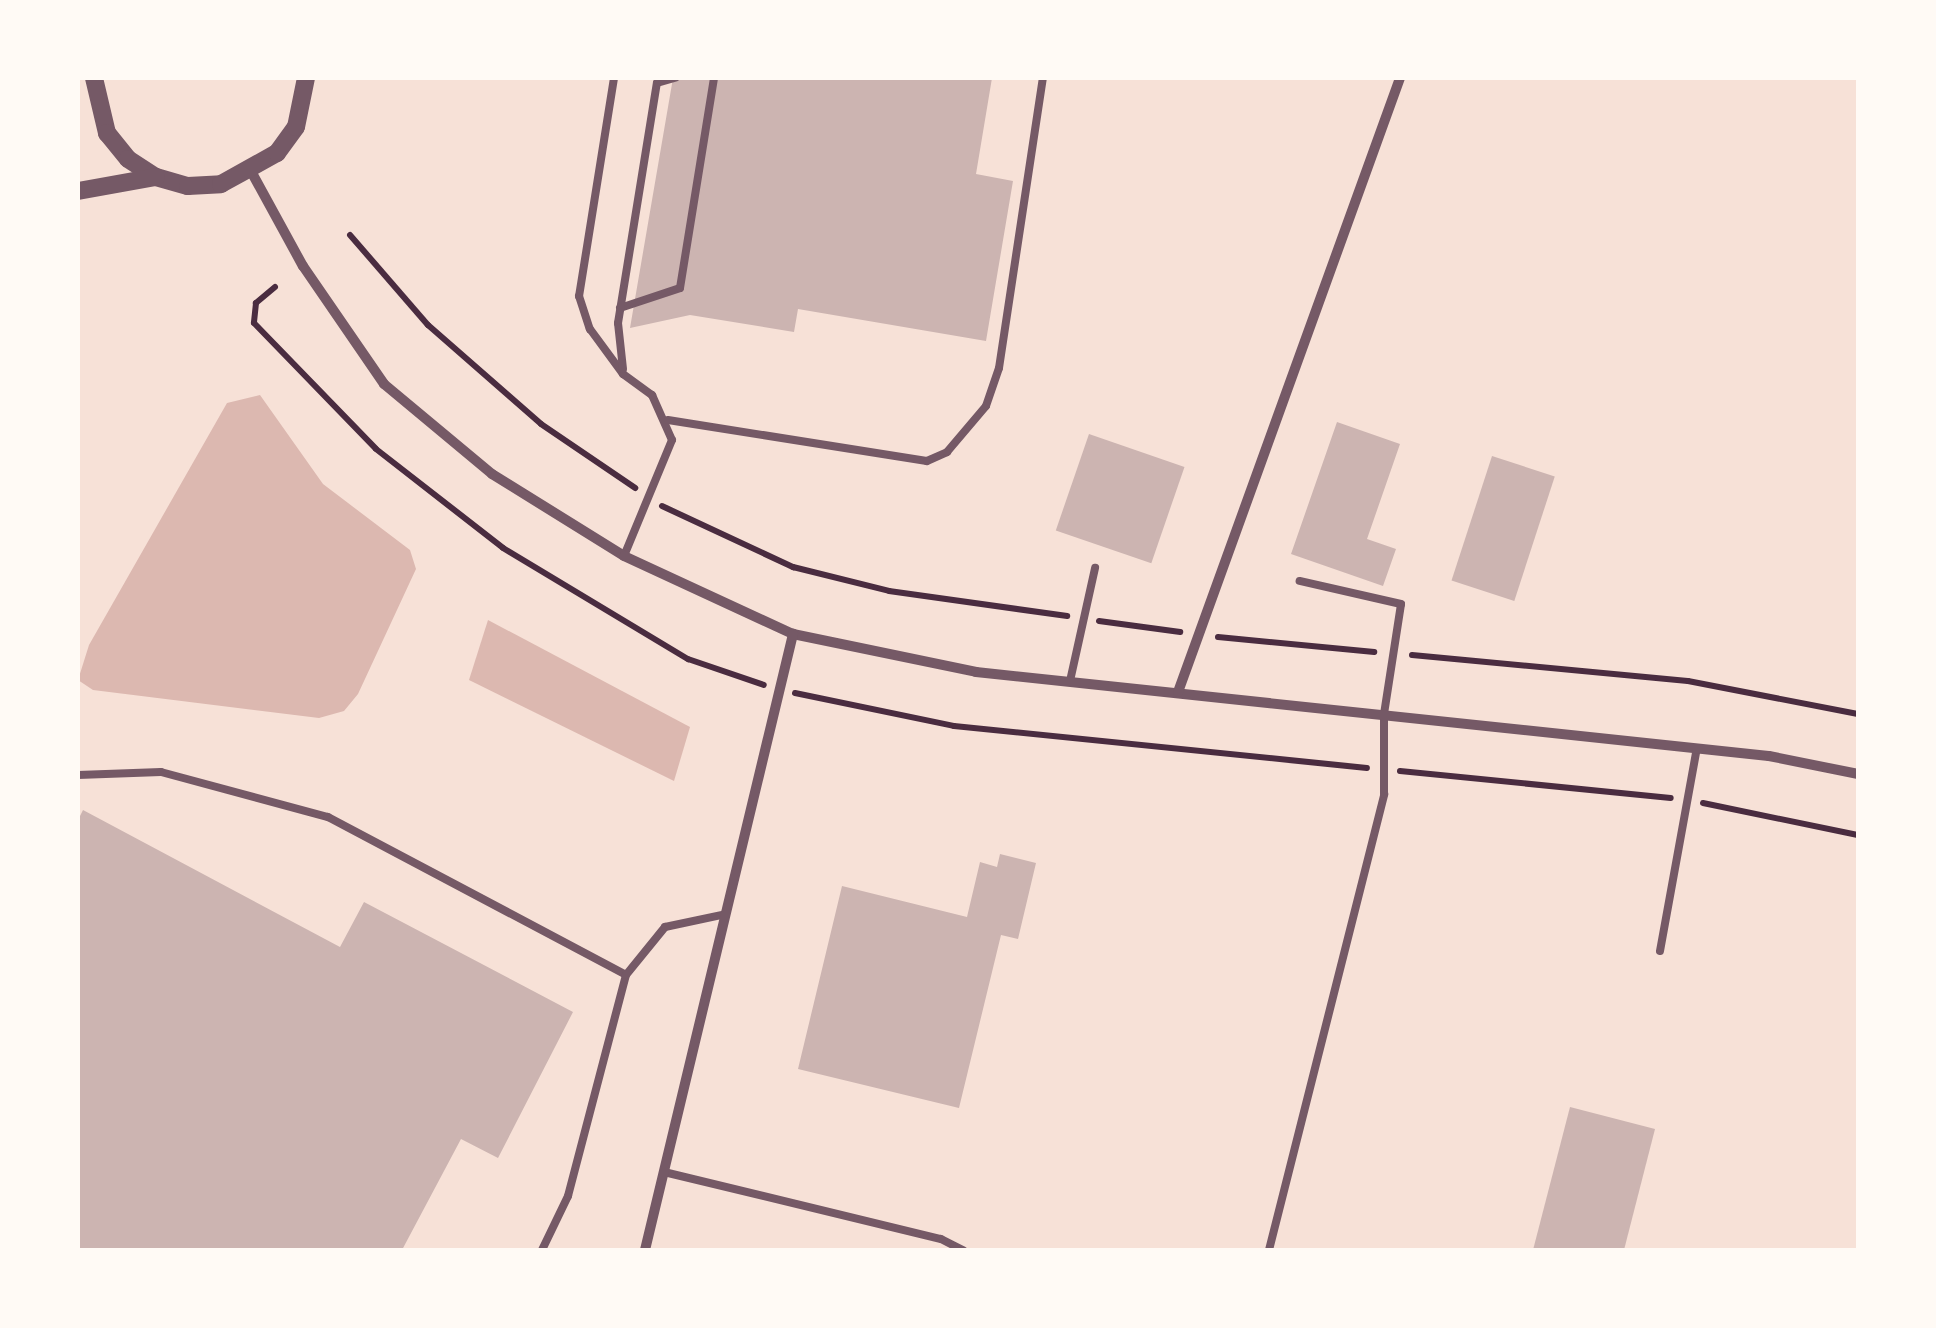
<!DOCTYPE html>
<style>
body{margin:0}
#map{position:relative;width:1936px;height:1328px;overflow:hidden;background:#f7e1d7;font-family:Mulish,sans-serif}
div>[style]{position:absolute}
.water>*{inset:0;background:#dcb8b0}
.building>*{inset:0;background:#ccb4b1;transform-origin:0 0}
.path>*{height:6px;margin:-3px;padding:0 3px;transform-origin:3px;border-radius:3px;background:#4a2c40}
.service>*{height:8px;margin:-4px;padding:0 4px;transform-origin:4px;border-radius:4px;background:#755966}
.minor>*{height:10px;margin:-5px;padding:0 5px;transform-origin:5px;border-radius:5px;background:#755966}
.tertiary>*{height:18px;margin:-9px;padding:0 9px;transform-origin:9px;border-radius:9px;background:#755966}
span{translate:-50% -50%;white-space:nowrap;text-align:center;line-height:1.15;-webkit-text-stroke:8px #fffaf5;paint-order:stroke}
.frame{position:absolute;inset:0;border:80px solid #fffaf5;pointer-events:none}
</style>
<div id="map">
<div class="water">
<div style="clip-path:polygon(260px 395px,323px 484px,410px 550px,416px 569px,358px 694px,344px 711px,319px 718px,93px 690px,78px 680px,89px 645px,227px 403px)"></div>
<div style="clip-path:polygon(488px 620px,690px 727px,674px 781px,469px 680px)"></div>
</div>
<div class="building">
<div style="clip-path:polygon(673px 78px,992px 78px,976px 174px,1013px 181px,986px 341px,798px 309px,794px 332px,690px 315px,630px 328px)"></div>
<div style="clip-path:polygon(1337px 422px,1400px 444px,1367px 539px,1396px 549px,1383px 586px,1291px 554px)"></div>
<div style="left:1089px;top:434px;width:101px;height:102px;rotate:19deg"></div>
<div style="left:1492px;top:456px;width:66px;height:131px;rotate:18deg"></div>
<div style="clip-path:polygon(83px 810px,340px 947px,364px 902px,573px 1012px,498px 1158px,461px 1139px,402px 1250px,78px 1250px,78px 820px)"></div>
<div style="clip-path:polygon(1000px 854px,1036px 863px,1018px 939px,1001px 935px,959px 1108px,798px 1069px,842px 886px,967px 917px,980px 862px,997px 867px)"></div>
<div style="clip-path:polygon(1570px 1107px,1655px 1129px,1624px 1250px,1533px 1250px)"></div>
</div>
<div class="path">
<div style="left:350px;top:235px;width:119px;rotate:49.1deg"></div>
<div style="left:428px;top:325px;width:150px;rotate:41.2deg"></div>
<div style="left:541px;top:424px;width:114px;rotate:34.2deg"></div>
<div style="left:275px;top:287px;width:25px;rotate:140deg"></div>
<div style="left:256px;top:303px;width:20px;rotate:96deg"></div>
<div style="left:254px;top:323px;width:175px;rotate:45.9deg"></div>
<div style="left:376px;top:449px;width:161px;rotate:37.9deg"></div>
<div style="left:503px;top:548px;width:216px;rotate:31deg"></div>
<div style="left:688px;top:659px;width:80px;rotate:18.9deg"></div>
<div style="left:662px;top:506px;width:145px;rotate:25deg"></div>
<div style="left:793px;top:567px;width:99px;rotate:14deg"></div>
<div style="left:889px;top:591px;width:180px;rotate:8deg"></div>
<div style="left:1099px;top:621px;width:82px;rotate:7.7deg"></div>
<div style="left:1218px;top:637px;width:157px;rotate:5.5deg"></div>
<div style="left:1412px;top:655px;width:277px;rotate:5.4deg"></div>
<div style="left:1688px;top:681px;width:173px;rotate:11deg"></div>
<div style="left:795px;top:693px;width:162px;rotate:11.7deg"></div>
<div style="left:954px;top:726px;width:415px;rotate:5.8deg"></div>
<div style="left:1400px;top:771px;width:272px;rotate:5.7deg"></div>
<div style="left:1703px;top:803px;width:158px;rotate:11.7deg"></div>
</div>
<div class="service">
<div style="left:614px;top:78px;width:221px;rotate:99.1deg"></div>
<div style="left:579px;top:296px;width:35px;rotate:72deg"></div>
<div style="left:590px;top:329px;width:56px;rotate:53.7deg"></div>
<div style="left:623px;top:374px;width:36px;rotate:36deg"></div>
<div style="left:652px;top:395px;width:49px;rotate:66deg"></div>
<div style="left:672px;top:440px;width:126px;rotate:112.5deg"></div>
<div style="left:620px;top:308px;width:63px;rotate:-18.4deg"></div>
<div style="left:680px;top:288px;width:213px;rotate:-80.8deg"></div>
<div style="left:623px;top:369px;width:46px;rotate:-96.2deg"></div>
<div style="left:618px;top:323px;width:243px;rotate:-80.8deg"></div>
<div style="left:657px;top:83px;width:19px;rotate:-16deg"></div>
<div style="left:668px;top:420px;width:262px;rotate:9deg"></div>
<div style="left:927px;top:461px;width:22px;rotate:-24deg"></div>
<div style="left:947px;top:452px;width:60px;rotate:-49.7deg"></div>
<div style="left:986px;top:406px;width:40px;rotate:-71.1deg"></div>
<div style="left:999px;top:368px;width:293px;rotate:-81.4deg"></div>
<div style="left:1070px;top:681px;width:116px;rotate:-77.5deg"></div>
<div style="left:78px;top:775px;width:83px;rotate:-2.1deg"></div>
<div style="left:161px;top:772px;width:173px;rotate:15.1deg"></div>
<div style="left:328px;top:817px;width:337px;rotate:27.9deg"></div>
<div style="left:1660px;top:951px;width:206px;rotate:-79.7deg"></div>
<div style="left:664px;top:1172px;width:285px;rotate:13.6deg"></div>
<div style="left:941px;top:1239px;width:25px;rotate:27deg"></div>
<div style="left:542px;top:1250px;width:60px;rotate:-64.3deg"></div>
<div style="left:568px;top:1196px;width:228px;rotate:-75.3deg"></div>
<div style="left:626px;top:975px;width:62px;rotate:-50.9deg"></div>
<div style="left:665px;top:927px;width:62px;rotate:-12deg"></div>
<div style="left:1269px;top:1250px;width:470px;rotate:-75.8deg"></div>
<div style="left:1384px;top:794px;width:80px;rotate:-90deg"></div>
<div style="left:1384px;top:714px;width:111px;rotate:-81.2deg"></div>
<div style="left:1401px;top:604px;width:104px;rotate:-167.2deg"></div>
</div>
<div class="minor">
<div style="left:252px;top:173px;width:106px;rotate:61.3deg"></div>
<div style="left:303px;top:266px;width:143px;rotate:55.5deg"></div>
<div style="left:384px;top:384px;width:141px;rotate:39.8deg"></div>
<div style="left:492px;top:474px;width:155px;rotate:31.8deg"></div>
<div style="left:624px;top:556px;width:186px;rotate:24.8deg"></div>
<div style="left:793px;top:634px;width:187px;rotate:11.7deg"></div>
<div style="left:976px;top:672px;width:797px;rotate:6.05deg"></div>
<div style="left:1769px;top:756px;width:91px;rotate:11.4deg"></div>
<div style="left:1178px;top:692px;width:653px;rotate:-70.12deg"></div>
<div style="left:645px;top:1250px;width:634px;rotate:-76.49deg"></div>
</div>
<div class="tertiary">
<div style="left:94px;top:78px;width:57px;rotate:76.7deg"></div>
<div style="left:107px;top:133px;width:33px;rotate:51deg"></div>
<div style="left:128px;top:159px;width:33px;rotate:33deg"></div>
<div style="left:156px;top:177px;width:33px;rotate:16deg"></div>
<div style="left:188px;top:186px;width:33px;rotate:-3deg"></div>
<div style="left:221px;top:184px;width:64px;rotate:-29deg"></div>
<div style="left:277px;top:153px;width:32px;rotate:-54deg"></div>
<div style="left:296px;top:127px;width:50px;rotate:-78.5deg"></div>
<div style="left:78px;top:191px;width:79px;rotate:-10.2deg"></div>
</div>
<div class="frame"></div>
</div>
